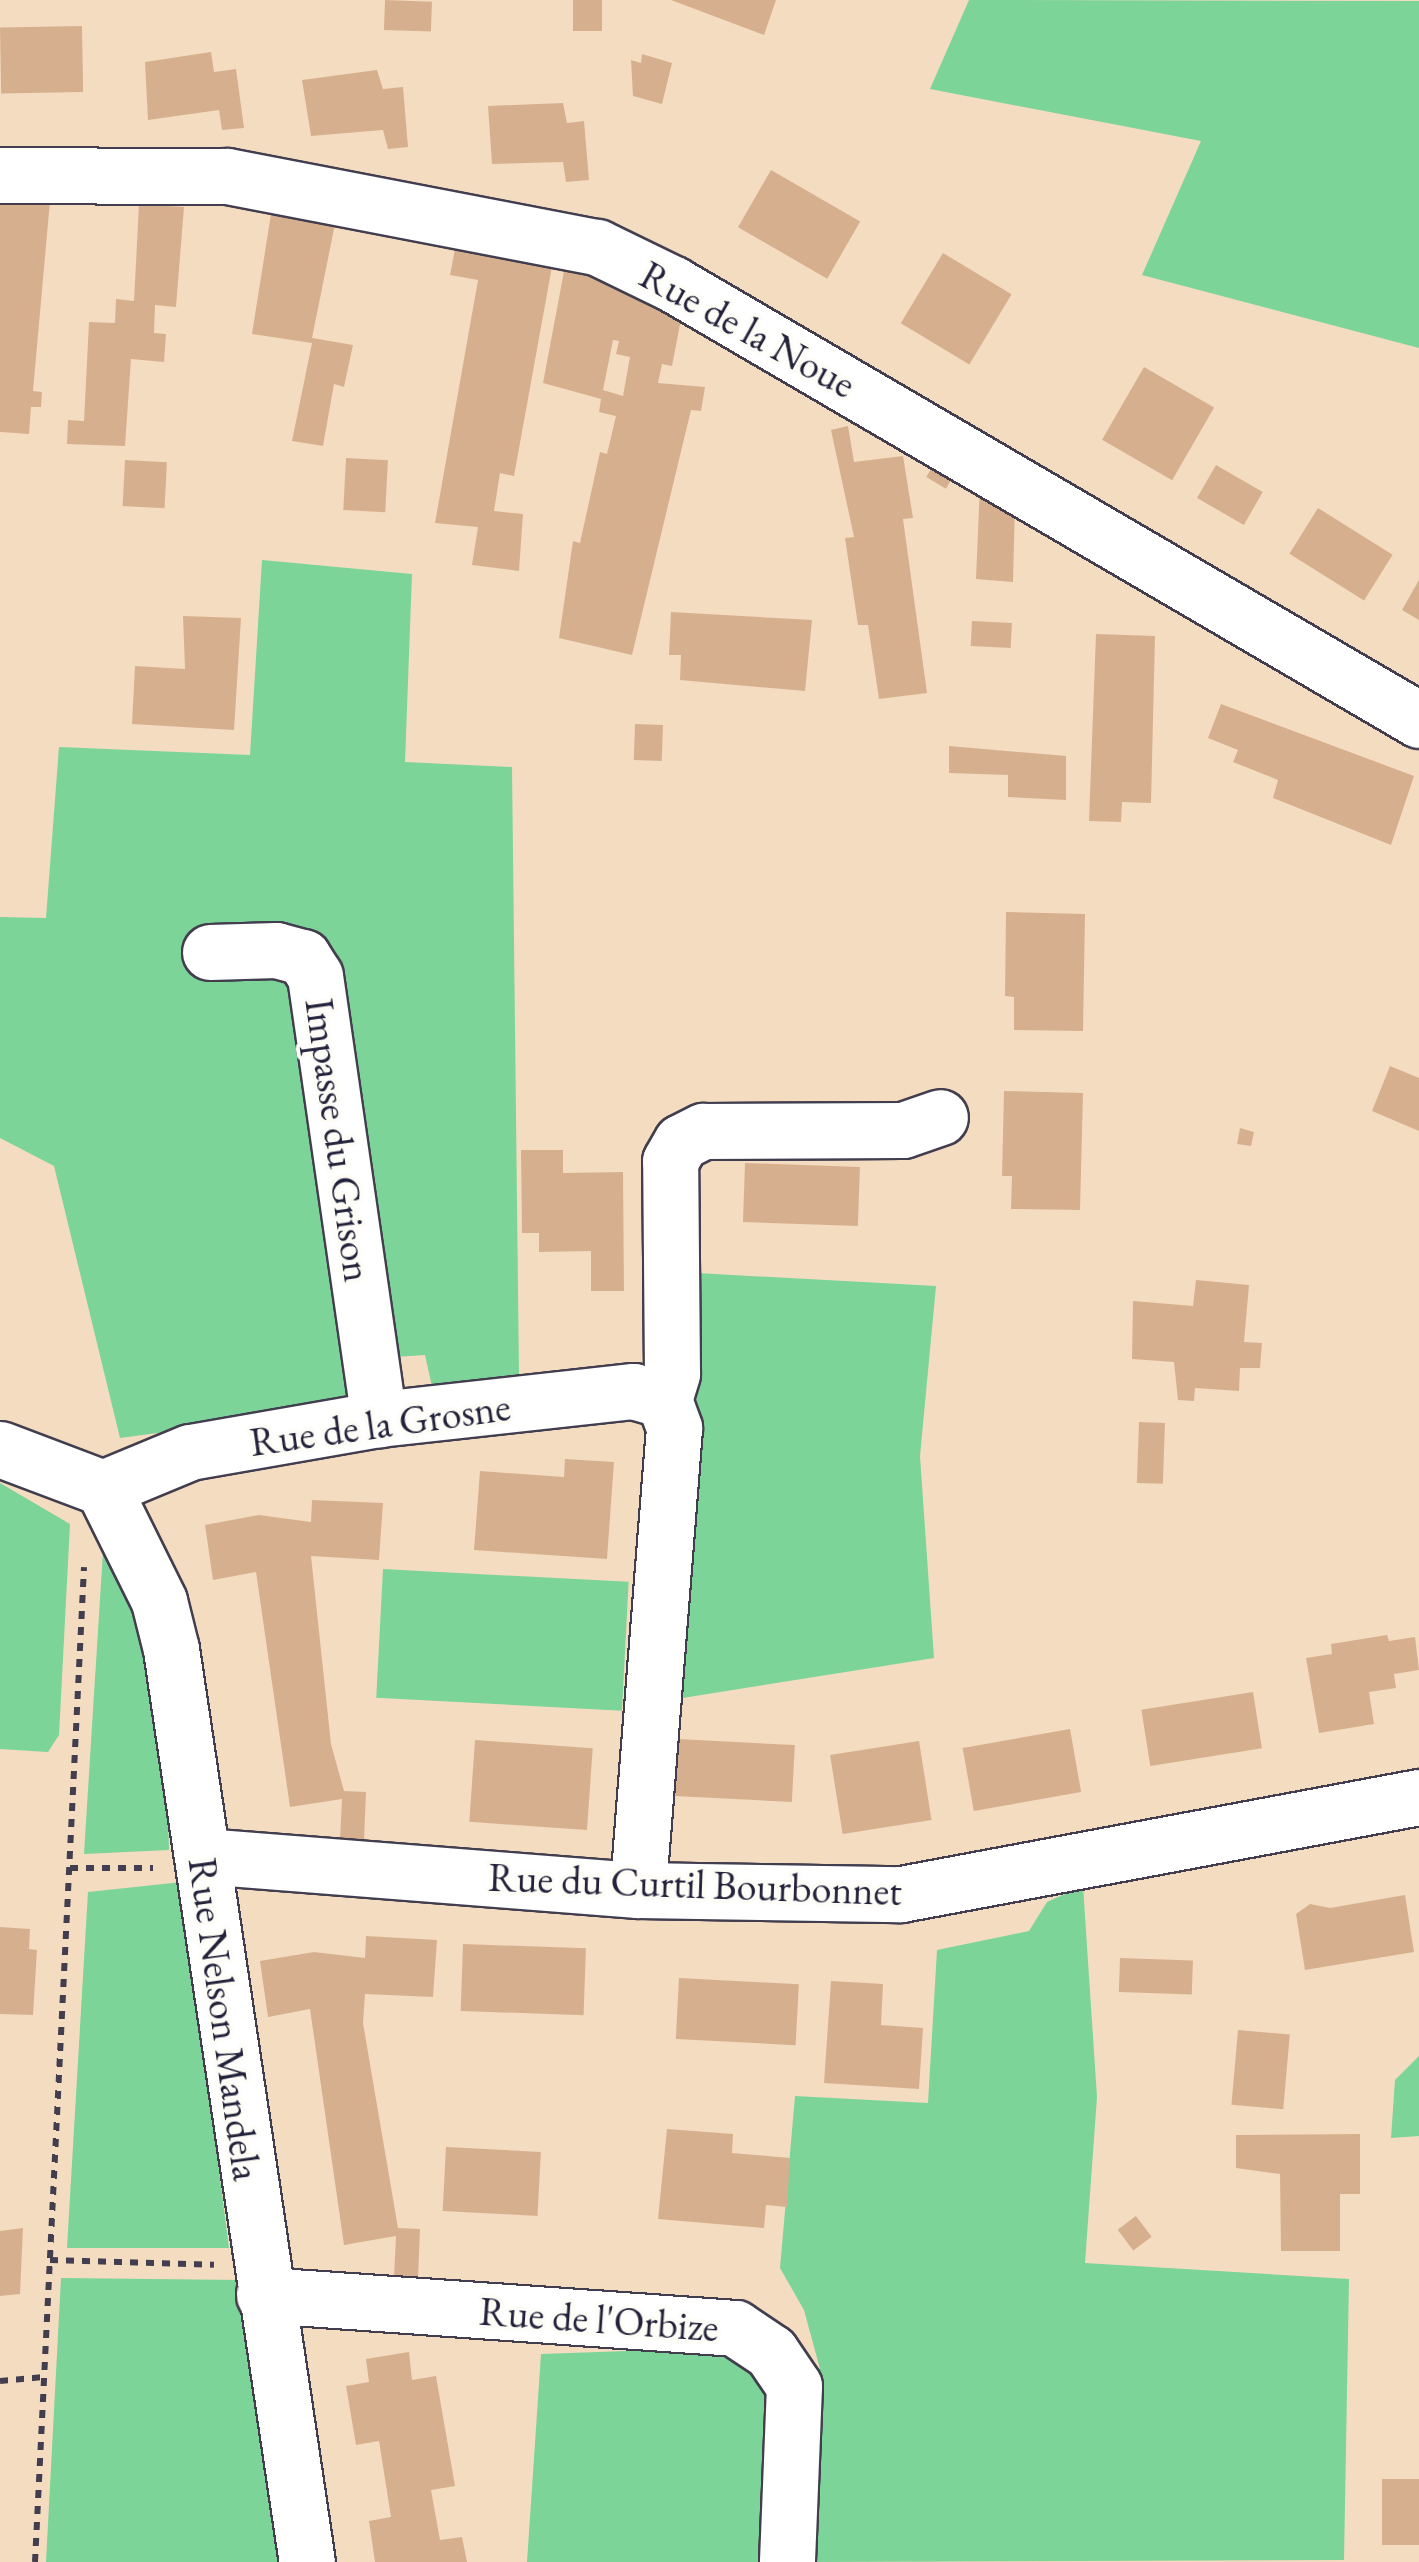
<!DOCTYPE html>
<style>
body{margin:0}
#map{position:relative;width:1419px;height:2562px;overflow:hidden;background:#f4dcc1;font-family:"EB Garamond",serif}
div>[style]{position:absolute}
.green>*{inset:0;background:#7cd499;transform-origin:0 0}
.building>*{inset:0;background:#d6b08e;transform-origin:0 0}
.path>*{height:6px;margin-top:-3px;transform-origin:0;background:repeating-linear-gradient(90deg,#423e4f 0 8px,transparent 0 16px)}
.roads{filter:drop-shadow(2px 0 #423e4f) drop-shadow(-2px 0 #423e4f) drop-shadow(0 2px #423e4f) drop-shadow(0 -2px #423e4f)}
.minor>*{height:55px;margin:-27.5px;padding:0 27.5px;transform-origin:27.5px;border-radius:27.5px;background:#fff}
span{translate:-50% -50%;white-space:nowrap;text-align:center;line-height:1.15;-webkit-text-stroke:8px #fdfcf7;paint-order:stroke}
.street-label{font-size:40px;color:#22223b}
</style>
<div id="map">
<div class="green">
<div style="clip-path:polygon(969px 0,1419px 1px,1419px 348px,1142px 275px,1201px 141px,930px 89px)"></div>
<div style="clip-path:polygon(262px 560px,412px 574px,405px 762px,512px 767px,519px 1376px,433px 1391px,425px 1355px,394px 1357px,329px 975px,259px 963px,300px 988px,350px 1407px,120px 1438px,54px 1166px,0 1138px,0 917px,46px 918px,59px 747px,250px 755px)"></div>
<div style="clip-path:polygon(697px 1273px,936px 1286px,920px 1456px,934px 1658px,670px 1700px)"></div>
<div style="clip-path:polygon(0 1483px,70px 1524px,59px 1735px,48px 1752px,0 1749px)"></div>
<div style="clip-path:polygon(103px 1551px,120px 1569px,165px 1697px,169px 1850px,84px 1854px)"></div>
<div style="left:383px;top:1569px;width:246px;height:129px;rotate:3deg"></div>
<div style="clip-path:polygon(182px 1882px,229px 2248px,67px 2248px,88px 1892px)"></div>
<div style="clip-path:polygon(1083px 1886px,1097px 2097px,1085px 2263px,1349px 2279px,1344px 2560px,812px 2562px,820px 2369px,804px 2310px,780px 2268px,795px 2096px,928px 2103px,937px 1950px,1029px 1931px,1047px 1902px)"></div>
<div style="clip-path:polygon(1419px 2056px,1419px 2136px,1391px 2138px,1395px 2080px)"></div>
<div style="clip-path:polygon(61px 2278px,242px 2280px,286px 2562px,46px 2562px)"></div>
<div style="clip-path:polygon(713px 2348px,755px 2363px,775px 2392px,764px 2562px,527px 2562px,541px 2354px)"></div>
</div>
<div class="building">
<div style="left:385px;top:0;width:47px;height:30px;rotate:2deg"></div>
<div style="left:573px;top:0;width:29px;height:31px"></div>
<div style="clip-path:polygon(671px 0,776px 0,764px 35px)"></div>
<div style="left:82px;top:26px;width:66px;height:82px;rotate:89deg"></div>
<div style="clip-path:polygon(211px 52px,214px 72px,236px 69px,244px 128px,222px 130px,219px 110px,148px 120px,145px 62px)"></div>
<div style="clip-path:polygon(642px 54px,672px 63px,662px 104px,633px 96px,631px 60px,641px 63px)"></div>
<div style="clip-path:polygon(377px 70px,383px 89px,403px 87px,408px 147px,388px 149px,383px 130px,311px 136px,302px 80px)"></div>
<div style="clip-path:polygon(563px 103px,567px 123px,584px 121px,589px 180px,566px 182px,563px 162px,492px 164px,488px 106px)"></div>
<div style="left:771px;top:170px;width:103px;height:66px;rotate:30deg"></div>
<div style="clip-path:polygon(0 201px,50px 201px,33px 391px,42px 392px,41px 407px,31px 407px,29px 434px,0 432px)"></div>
<div style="clip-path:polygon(139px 204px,184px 207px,176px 307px,155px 305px,154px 333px,166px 334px,164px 362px,131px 359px,125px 446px,67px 444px,68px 420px,84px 421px,89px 322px,115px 323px,116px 299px,134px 301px)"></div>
<div style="clip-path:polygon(271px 214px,335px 224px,312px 338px,353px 345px,344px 387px,334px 384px,323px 446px,292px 441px,312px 343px,252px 334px)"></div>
<div style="clip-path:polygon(456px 244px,553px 261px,514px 476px,500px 473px,494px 511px,523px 514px,519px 571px,472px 565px,478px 527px,435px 523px,478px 280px,450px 275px)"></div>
<div style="left:943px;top:253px;width:80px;height:82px;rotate:31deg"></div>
<div style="clip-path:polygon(evenodd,565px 266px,682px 314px,672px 366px,662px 364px,658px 383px,705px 387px,701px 411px,691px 410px,632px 655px,559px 638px,573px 541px,580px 543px,600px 452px,607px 454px,616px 416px,599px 412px,601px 399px,543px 383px,565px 266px,613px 340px,619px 341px,616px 354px,630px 357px,623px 396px,603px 390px,613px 340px)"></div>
<div style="left:1144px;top:367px;width:81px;height:84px;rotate:30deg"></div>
<div style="clip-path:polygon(848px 426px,854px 462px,903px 456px,913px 518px,903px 519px,927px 693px,879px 699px,868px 625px,858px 625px,845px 538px,854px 537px,831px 430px)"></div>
<div style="left:346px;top:458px;width:42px;height:52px;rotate:3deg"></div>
<div style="left:937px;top:459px;width:23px;height:21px;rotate:31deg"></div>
<div style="left:125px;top:460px;width:42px;height:46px;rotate:3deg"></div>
<div style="left:1216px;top:465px;width:54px;height:38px;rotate:30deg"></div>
<div style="clip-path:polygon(980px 485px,1015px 503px,1013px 582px,976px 579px)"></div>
<div style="left:1318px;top:508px;width:88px;height:54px;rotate:32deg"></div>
<div style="clip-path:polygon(1419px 580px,1419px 620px,1402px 610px)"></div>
<div style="clip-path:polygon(671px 612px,812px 620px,805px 691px,680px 680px,681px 655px,669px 655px)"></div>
<div style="clip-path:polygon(183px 616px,241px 618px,234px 730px,132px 724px,135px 666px,185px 669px)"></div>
<div style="left:972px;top:621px;width:40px;height:25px;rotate:3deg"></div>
<div style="clip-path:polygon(1096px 634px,1155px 636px,1151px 803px,1122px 802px,1121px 822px,1089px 821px)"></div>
<div style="clip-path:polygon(1221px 704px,1414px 776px,1391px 845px,1273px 798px,1278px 780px,1233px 762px,1238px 750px,1208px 738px)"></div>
<div style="left:663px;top:725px;width:36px;height:28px;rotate:92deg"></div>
<div style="clip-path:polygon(949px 746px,1066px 756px,1066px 800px,1008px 797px,1008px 775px,949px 773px)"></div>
<div style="clip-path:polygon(1006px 912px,1085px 914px,1083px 1031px,1014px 1030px,1014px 997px,1005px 996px)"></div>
<div style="clip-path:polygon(1390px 1066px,1419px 1078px,1419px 1131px,1372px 1111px)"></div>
<div style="clip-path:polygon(1004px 1091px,1083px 1093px,1080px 1210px,1011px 1209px,1012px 1176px,1002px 1176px)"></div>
<div style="clip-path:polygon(1240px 1128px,1254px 1132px,1251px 1146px,1237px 1144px)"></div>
<div style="clip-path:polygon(521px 1150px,563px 1150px,563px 1173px,623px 1172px,624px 1291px,591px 1291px,591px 1251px,539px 1252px,539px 1233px,522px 1233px)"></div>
<div style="left:745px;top:1163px;width:115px;height:59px;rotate:2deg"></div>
<div style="clip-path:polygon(1196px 1280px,1249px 1285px,1244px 1342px,1262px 1343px,1260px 1368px,1240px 1368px,1239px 1391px,1195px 1388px,1194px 1401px,1178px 1400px,1174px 1362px,1132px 1359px,1133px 1301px,1193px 1306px)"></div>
<div style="left:1139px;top:1422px;width:26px;height:61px;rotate:2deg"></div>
<div style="clip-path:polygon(565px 1459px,614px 1462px,607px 1559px,474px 1550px,480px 1471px,564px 1477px)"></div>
<div style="clip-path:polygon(312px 1500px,383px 1503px,379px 1560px,311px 1556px,331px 1744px,344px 1791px,366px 1792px,364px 1841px,340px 1839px,342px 1799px,290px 1807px,256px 1572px,213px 1580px,205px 1525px,259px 1515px,311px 1522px)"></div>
<div style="clip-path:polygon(1387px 1635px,1389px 1641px,1415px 1637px,1419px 1670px,1394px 1674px,1396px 1688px,1369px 1692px,1374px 1724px,1319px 1733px,1306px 1658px,1332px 1654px,1331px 1644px)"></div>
<div style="left:1253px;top:1692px;width:57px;height:113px;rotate:81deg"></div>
<div style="left:1070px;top:1729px;width:64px;height:109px;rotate:80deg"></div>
<div style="left:678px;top:1739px;width:117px;height:57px;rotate:3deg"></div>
<div style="left:475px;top:1740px;width:118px;height:82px;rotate:4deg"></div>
<div style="left:919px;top:1741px;width:80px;height:90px;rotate:81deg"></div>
<div style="clip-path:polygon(1405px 1895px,1414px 1952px,1305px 1970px,1296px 1914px,1310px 1904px,1330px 1908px)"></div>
<div style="clip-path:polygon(0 1927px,30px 1929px,29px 1949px,37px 1950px,33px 2015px,0 2014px)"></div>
<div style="clip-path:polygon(366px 1936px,437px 1940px,433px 1997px,365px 1994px,363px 2023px,398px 2228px,420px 2229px,418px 2278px,394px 2277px,396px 2236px,344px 2245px,310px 2009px,268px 2017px,260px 1961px,314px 1952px,365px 1958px)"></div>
<div style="left:463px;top:1944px;width:123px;height:67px;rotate:2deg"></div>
<div style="left:1120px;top:1958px;width:73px;height:34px;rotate:2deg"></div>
<div style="left:679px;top:1978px;width:120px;height:61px;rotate:3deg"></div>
<div style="clip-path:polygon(831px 1981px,883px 1984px,881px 2025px,923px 2028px,919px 2089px,824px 2083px)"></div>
<div style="left:1238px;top:2030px;width:52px;height:75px;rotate:5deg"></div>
<div style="clip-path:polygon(667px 2129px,733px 2134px,732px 2153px,790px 2158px,787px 2207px,766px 2205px,764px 2228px,658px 2219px)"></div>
<div style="clip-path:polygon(1360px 2134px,1360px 2194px,1340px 2194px,1340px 2251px,1281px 2251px,1280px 2174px,1236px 2168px,1236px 2135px)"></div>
<div style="left:446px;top:2147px;width:95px;height:64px;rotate:3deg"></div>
<div style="left:1136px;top:2216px;width:26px;height:23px;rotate:53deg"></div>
<div style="clip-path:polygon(23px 2228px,20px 2294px,0 2296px,0 2231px)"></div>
<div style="clip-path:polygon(409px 2352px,412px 2380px,436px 2376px,455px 2486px,431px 2490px,440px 2540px,462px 2537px,467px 2562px,375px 2562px,369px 2521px,391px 2517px,379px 2441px,356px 2445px,346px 2386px,369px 2382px,366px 2359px)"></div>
<div style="left:1419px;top:2479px;width:66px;height:37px;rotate:90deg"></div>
</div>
<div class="path">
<div style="left:70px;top:1868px;width:83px"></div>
<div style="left:50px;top:2260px;width:164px;rotate:1.7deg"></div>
<div style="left:0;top:2381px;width:44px;rotate:-5.2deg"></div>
<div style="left:35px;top:2562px;width:996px;rotate:-87.18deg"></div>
</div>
<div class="roads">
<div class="minor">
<div style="left:0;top:175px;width:227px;rotate:0.3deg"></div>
<div style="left:227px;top:176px;width:377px;rotate:10.9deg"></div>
<div style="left:597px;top:247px;width:85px;rotate:26deg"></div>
<div style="left:673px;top:284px;width:864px;rotate:30.3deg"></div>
<div style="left:210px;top:952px;width:66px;rotate:-1.7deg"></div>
<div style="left:276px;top:950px;width:28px;rotate:15deg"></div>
<div style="left:303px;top:957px;width:22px;rotate:58deg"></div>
<div style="left:315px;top:976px;width:448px;rotate:81.8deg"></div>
<div style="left:664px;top:1400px;width:28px;rotate:-73deg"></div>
<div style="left:672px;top:1373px;width:212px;rotate:-90.5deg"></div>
<div style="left:670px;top:1161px;width:22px;rotate:-60deg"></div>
<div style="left:681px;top:1142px;width:25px;rotate:-27deg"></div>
<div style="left:703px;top:1131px;width:200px;rotate:-0.3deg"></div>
<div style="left:903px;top:1130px;width:39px;rotate:-19deg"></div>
<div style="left:0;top:1449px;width:110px;rotate:20.7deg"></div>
<div style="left:103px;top:1488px;width:126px;rotate:63.6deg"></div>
<div style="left:159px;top:1601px;width:49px;rotate:76deg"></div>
<div style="left:171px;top:1649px;width:923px;rotate:81.53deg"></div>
<div style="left:103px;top:1488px;width:94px;rotate:-22.5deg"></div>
<div style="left:190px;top:1452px;width:192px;rotate:-9.9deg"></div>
<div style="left:379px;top:1419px;width:256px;rotate:-6.3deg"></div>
<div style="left:633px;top:1391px;width:32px;rotate:16deg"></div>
<div style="left:664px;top:1400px;width:30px;rotate:70deg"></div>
<div style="left:674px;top:1428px;width:463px;rotate:94.5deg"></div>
<div style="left:203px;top:1856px;width:436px;rotate:4.5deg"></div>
<div style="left:638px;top:1890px;width:263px;rotate:0.9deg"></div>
<div style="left:901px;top:1894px;width:527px;rotate:-10.61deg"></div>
<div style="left:264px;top:2295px;width:472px;rotate:4deg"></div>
<div style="left:735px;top:2328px;width:43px;rotate:33.7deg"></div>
<div style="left:771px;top:2352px;width:41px;rotate:55.9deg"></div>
<div style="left:794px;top:2386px;width:176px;rotate:92.3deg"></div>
</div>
</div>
<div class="street-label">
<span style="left:748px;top:329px;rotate:29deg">Rue de la Noue</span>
<span style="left:339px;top:1140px;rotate:82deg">Impasse du Grison</span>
<span style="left:380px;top:1424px;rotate:-8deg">Rue de la Grosne</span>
<span style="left:695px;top:1884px;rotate:2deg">Rue du Curtil Bourbonnet</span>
<span style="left:225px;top:2019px;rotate:82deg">Rue Nelson Mandela</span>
<span style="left:599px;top:2319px;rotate:4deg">Rue de l'Orbize</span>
</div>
</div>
